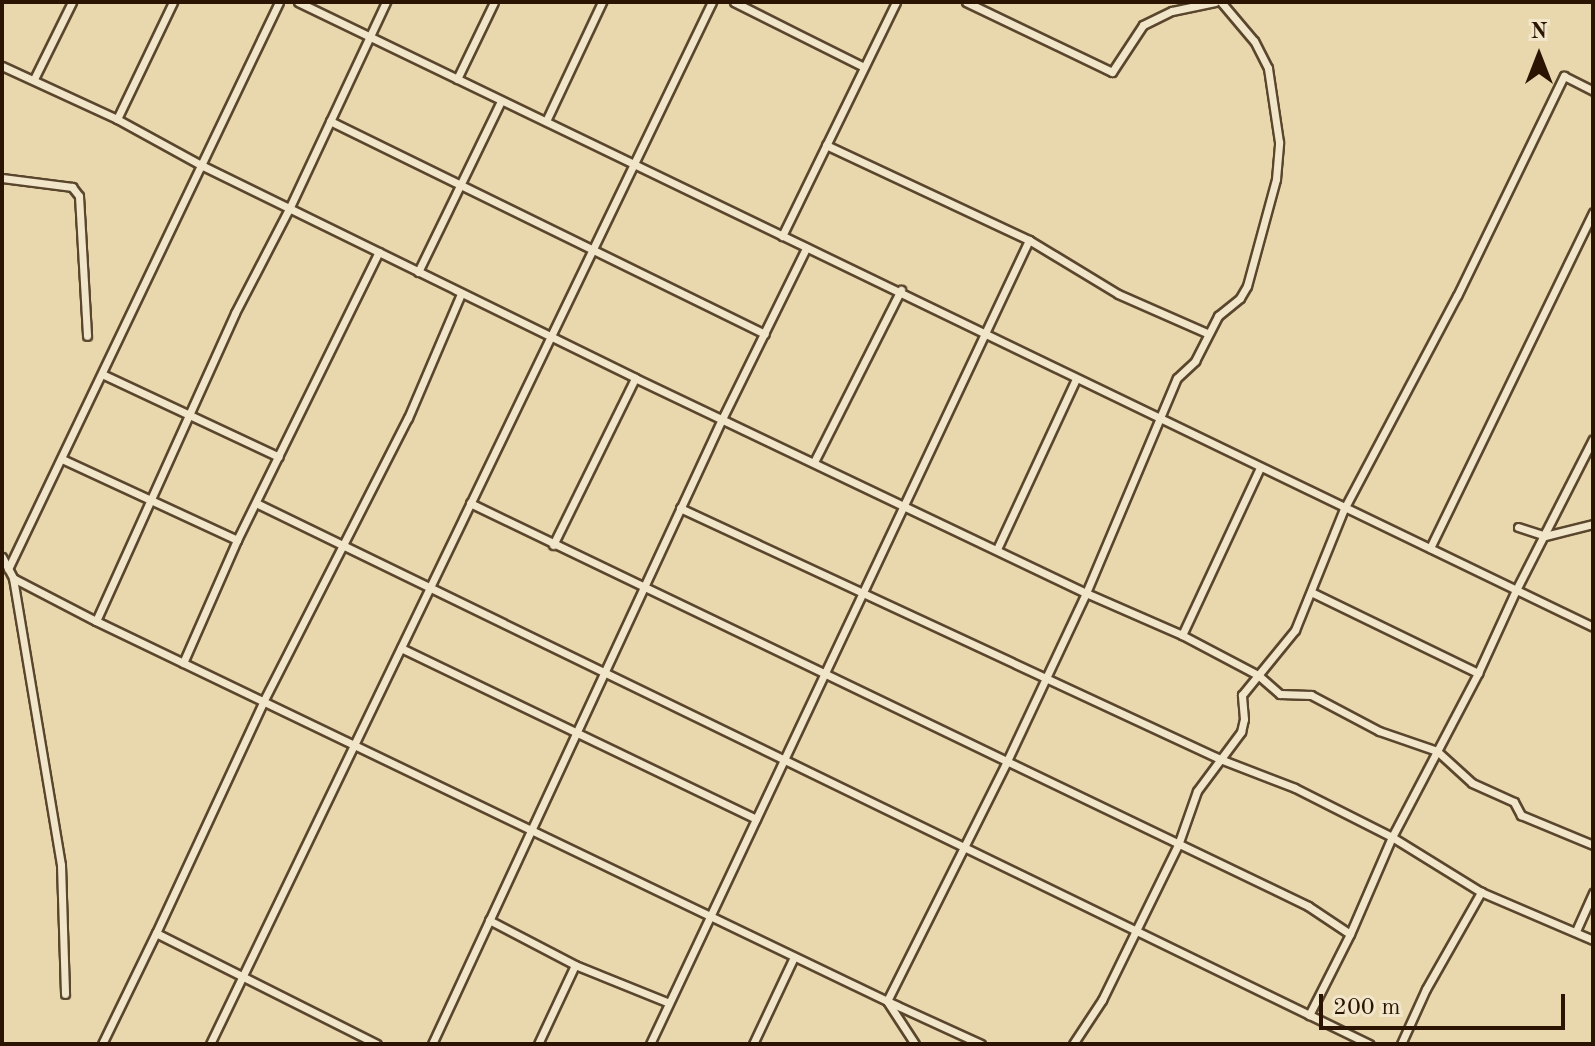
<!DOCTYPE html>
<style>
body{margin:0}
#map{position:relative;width:1595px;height:1046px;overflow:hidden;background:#e9d8ad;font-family:"Old Standard TT",serif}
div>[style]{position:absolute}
.roads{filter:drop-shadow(2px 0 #5a462d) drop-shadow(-2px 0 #5a462d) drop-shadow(0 2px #5a462d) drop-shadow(0 -2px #5a462d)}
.minor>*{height:7px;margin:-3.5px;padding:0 3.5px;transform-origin:3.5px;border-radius:3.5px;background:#f1e6ca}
span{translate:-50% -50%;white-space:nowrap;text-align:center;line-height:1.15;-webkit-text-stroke:7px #f1e6ca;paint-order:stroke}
.frame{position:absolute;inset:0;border:4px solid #2b1502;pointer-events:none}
.north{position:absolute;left:1499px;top:16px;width:80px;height:80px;-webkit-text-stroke:6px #f1e6ca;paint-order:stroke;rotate:0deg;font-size:22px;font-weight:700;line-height:32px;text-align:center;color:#2b1502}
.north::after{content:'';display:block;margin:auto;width:28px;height:36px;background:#2b1502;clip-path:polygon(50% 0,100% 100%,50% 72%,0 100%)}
.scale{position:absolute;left:1319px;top:994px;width:246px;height:36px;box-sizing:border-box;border:4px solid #2b1502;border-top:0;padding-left:10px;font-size:24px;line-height:28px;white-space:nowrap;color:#2b1502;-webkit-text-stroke:6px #f1e6ca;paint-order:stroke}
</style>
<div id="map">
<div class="roads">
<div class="minor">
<div style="left:298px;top:2px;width:1438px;rotate:25.76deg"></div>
<div style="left:734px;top:2px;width:145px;rotate:26.6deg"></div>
<div style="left:966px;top:2px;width:162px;rotate:25.6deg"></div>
<div style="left:1112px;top:72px;width:56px;rotate:-56.6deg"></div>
<div style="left:1143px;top:25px;width:32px;rotate:-26deg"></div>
<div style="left:1172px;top:11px;width:44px;rotate:-11.8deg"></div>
<div style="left:2px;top:66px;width:127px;rotate:24.7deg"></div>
<div style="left:117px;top:119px;width:98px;rotate:28.7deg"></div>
<div style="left:203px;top:166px;width:481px;rotate:26.1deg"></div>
<div style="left:635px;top:378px;width:500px;rotate:25.5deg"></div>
<div style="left:1086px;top:593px;width:105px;rotate:23.6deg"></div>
<div style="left:1182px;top:635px;width:86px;rotate:27.8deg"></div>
<div style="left:1258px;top:675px;width:29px;rotate:41deg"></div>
<div style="left:1280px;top:694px;width:31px;rotate:2deg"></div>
<div style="left:1311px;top:695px;width:77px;rotate:27.9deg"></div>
<div style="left:1379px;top:731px;width:61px;rotate:19deg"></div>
<div style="left:1437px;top:751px;width:47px;rotate:42.4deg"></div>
<div style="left:1472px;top:783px;width:46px;rotate:24.3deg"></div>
<div style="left:1514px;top:802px;width:15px;rotate:62deg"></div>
<div style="left:1521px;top:815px;width:78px;rotate:22.6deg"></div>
<div style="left:34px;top:79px;width:86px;rotate:-63.7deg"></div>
<div style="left:457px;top:79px;width:85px;rotate:-64.3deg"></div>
<div style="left:117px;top:119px;width:130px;rotate:-64.4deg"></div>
<div style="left:330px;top:121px;width:484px;rotate:26.1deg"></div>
<div style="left:546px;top:121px;width:132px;rotate:-64.8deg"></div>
<div style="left:826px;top:145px;width:224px;rotate:25.1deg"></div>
<div style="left:1029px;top:240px;width:104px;rotate:31.2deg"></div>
<div style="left:1118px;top:294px;width:97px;rotate:23.7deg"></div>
<div style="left:2px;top:178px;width:71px;rotate:7.3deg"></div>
<div style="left:72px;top:187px;width:11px;rotate:52deg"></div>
<div style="left:79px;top:196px;width:140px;rotate:86.7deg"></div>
<div style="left:782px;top:236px;width:260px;rotate:-64deg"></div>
<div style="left:418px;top:272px;width:190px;rotate:-64.1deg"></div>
<div style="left:102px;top:374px;width:195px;rotate:25.1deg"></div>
<div style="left:62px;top:459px;width:193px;rotate:24.8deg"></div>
<div style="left:814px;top:462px;width:193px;rotate:-63.2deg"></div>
<div style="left:256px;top:503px;width:1238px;rotate:25.92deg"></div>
<div style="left:470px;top:503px;width:930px;rotate:25.68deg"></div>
<div style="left:1308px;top:906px;width:50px;rotate:33.7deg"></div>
<div style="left:1350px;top:934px;width:91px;rotate:116.8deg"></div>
<div style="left:680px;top:508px;width:595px;rotate:24.93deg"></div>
<div style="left:1220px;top:759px;width:80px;rotate:21.1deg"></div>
<div style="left:1295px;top:788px;width:109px;rotate:26.8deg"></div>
<div style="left:1392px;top:837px;width:105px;rotate:31.7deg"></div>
<div style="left:1481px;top:892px;width:122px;rotate:23.2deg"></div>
<div style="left:1518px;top:527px;width:28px;rotate:18deg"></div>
<div style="left:1545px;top:536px;width:49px;rotate:-14deg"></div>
<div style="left:553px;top:545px;width:186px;rotate:-63.8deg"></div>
<div style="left:1430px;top:548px;width:373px;rotate:-64.1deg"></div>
<div style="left:997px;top:549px;width:187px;rotate:-65.1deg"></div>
<div style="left:2px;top:557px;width:24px;rotate:62deg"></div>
<div style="left:13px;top:578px;width:93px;rotate:27.4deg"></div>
<div style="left:96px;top:621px;width:878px;rotate:25.66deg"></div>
<div style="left:887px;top:1001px;width:51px;rotate:56.9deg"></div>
<div style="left:8px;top:569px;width:628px;rotate:-64.45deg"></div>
<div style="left:13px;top:578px;width:291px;rotate:80.5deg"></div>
<div style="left:61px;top:865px;width:129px;rotate:88.2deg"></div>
<div style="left:1311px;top:592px;width:186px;rotate:25.9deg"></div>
<div style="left:1478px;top:673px;width:91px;rotate:-65.4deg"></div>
<div style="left:1516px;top:590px;width:169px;rotate:-63deg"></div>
<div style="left:96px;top:621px;width:338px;rotate:-65.7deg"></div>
<div style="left:235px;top:313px;width:117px;rotate:-62.6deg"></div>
<div style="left:289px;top:209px;width:229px;rotate:-64.9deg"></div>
<div style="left:1182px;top:635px;width:184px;rotate:-65deg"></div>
<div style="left:401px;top:648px;width:394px;rotate:25.7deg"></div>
<div style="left:183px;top:663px;width:134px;rotate:-66.3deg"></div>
<div style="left:237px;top:540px;width:321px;rotate:-63.8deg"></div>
<div style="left:489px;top:920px;width:97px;rotate:27.6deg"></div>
<div style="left:575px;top:965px;width:101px;rotate:22deg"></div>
<div style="left:1576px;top:931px;width:42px;rotate:-65.9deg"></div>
<div style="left:156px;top:933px;width:255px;rotate:-65.1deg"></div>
<div style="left:263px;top:702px;width:319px;rotate:-63deg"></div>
<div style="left:408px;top:418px;width:135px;rotate:-66.9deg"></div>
<div style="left:1350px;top:934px;width:106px;rotate:-66.6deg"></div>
<div style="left:1392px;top:837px;width:185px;rotate:-62.3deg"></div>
<div style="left:102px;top:1044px;width:123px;rotate:-64.1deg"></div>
<div style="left:156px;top:933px;width:247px;rotate:26.7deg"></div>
<div style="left:210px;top:1044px;width:1157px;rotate:-64.28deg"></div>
<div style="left:432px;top:1044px;width:689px;rotate:-65.11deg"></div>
<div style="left:722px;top:419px;width:191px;rotate:-63.8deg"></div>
<div style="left:538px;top:1044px;width:87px;rotate:-64.9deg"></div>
<div style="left:650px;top:1044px;width:889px;rotate:-64.76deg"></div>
<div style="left:753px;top:1044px;width:96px;rotate:-64.8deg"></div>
<div style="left:981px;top:1044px;width:103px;rotate:-155.4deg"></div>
<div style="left:887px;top:1001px;width:266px;rotate:-63.4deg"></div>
<div style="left:1006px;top:763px;width:188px;rotate:-64.8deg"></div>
<div style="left:1086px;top:593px;width:233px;rotate:-67.1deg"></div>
<div style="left:1177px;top:378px;width:25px;rotate:-43deg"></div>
<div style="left:1195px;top:361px;width:51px;rotate:-62.9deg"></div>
<div style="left:1218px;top:316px;width:28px;rotate:-39deg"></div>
<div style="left:1240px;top:298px;width:14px;rotate:-60deg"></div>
<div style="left:1247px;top:286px;width:111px;rotate:-74.8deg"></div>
<div style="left:1276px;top:179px;width:37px;rotate:-85deg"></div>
<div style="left:1279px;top:142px;width:75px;rotate:-98.5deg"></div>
<div style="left:1268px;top:68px;width:30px;rotate:-117deg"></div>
<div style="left:1254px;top:41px;width:51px;rotate:-130.2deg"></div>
<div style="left:1073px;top:1044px;width:53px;rotate:-56.6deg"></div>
<div style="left:1102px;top:1000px;width:173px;rotate:-63.9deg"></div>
<div style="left:1178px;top:845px;width:57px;rotate:-70.6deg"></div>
<div style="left:1197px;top:791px;width:74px;rotate:-53.3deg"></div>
<div style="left:1241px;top:732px;width:13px;rotate:-77deg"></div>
<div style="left:1244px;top:719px;width:24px;rotate:-95deg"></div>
<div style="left:1242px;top:695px;width:84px;rotate:-50.8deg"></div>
<div style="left:1295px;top:630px;width:131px;rotate:-68deg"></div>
<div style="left:1344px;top:509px;width:241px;rotate:-62.1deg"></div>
<div style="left:1457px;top:296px;width:245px;rotate:-64.1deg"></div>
<div style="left:1564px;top:76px;width:33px;rotate:27deg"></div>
<div style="left:1401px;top:1044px;width:60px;rotate:-65.6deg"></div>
<div style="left:1426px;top:989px;width:112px;rotate:-60.4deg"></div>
</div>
</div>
<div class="frame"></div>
<div class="north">N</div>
<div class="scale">200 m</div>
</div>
